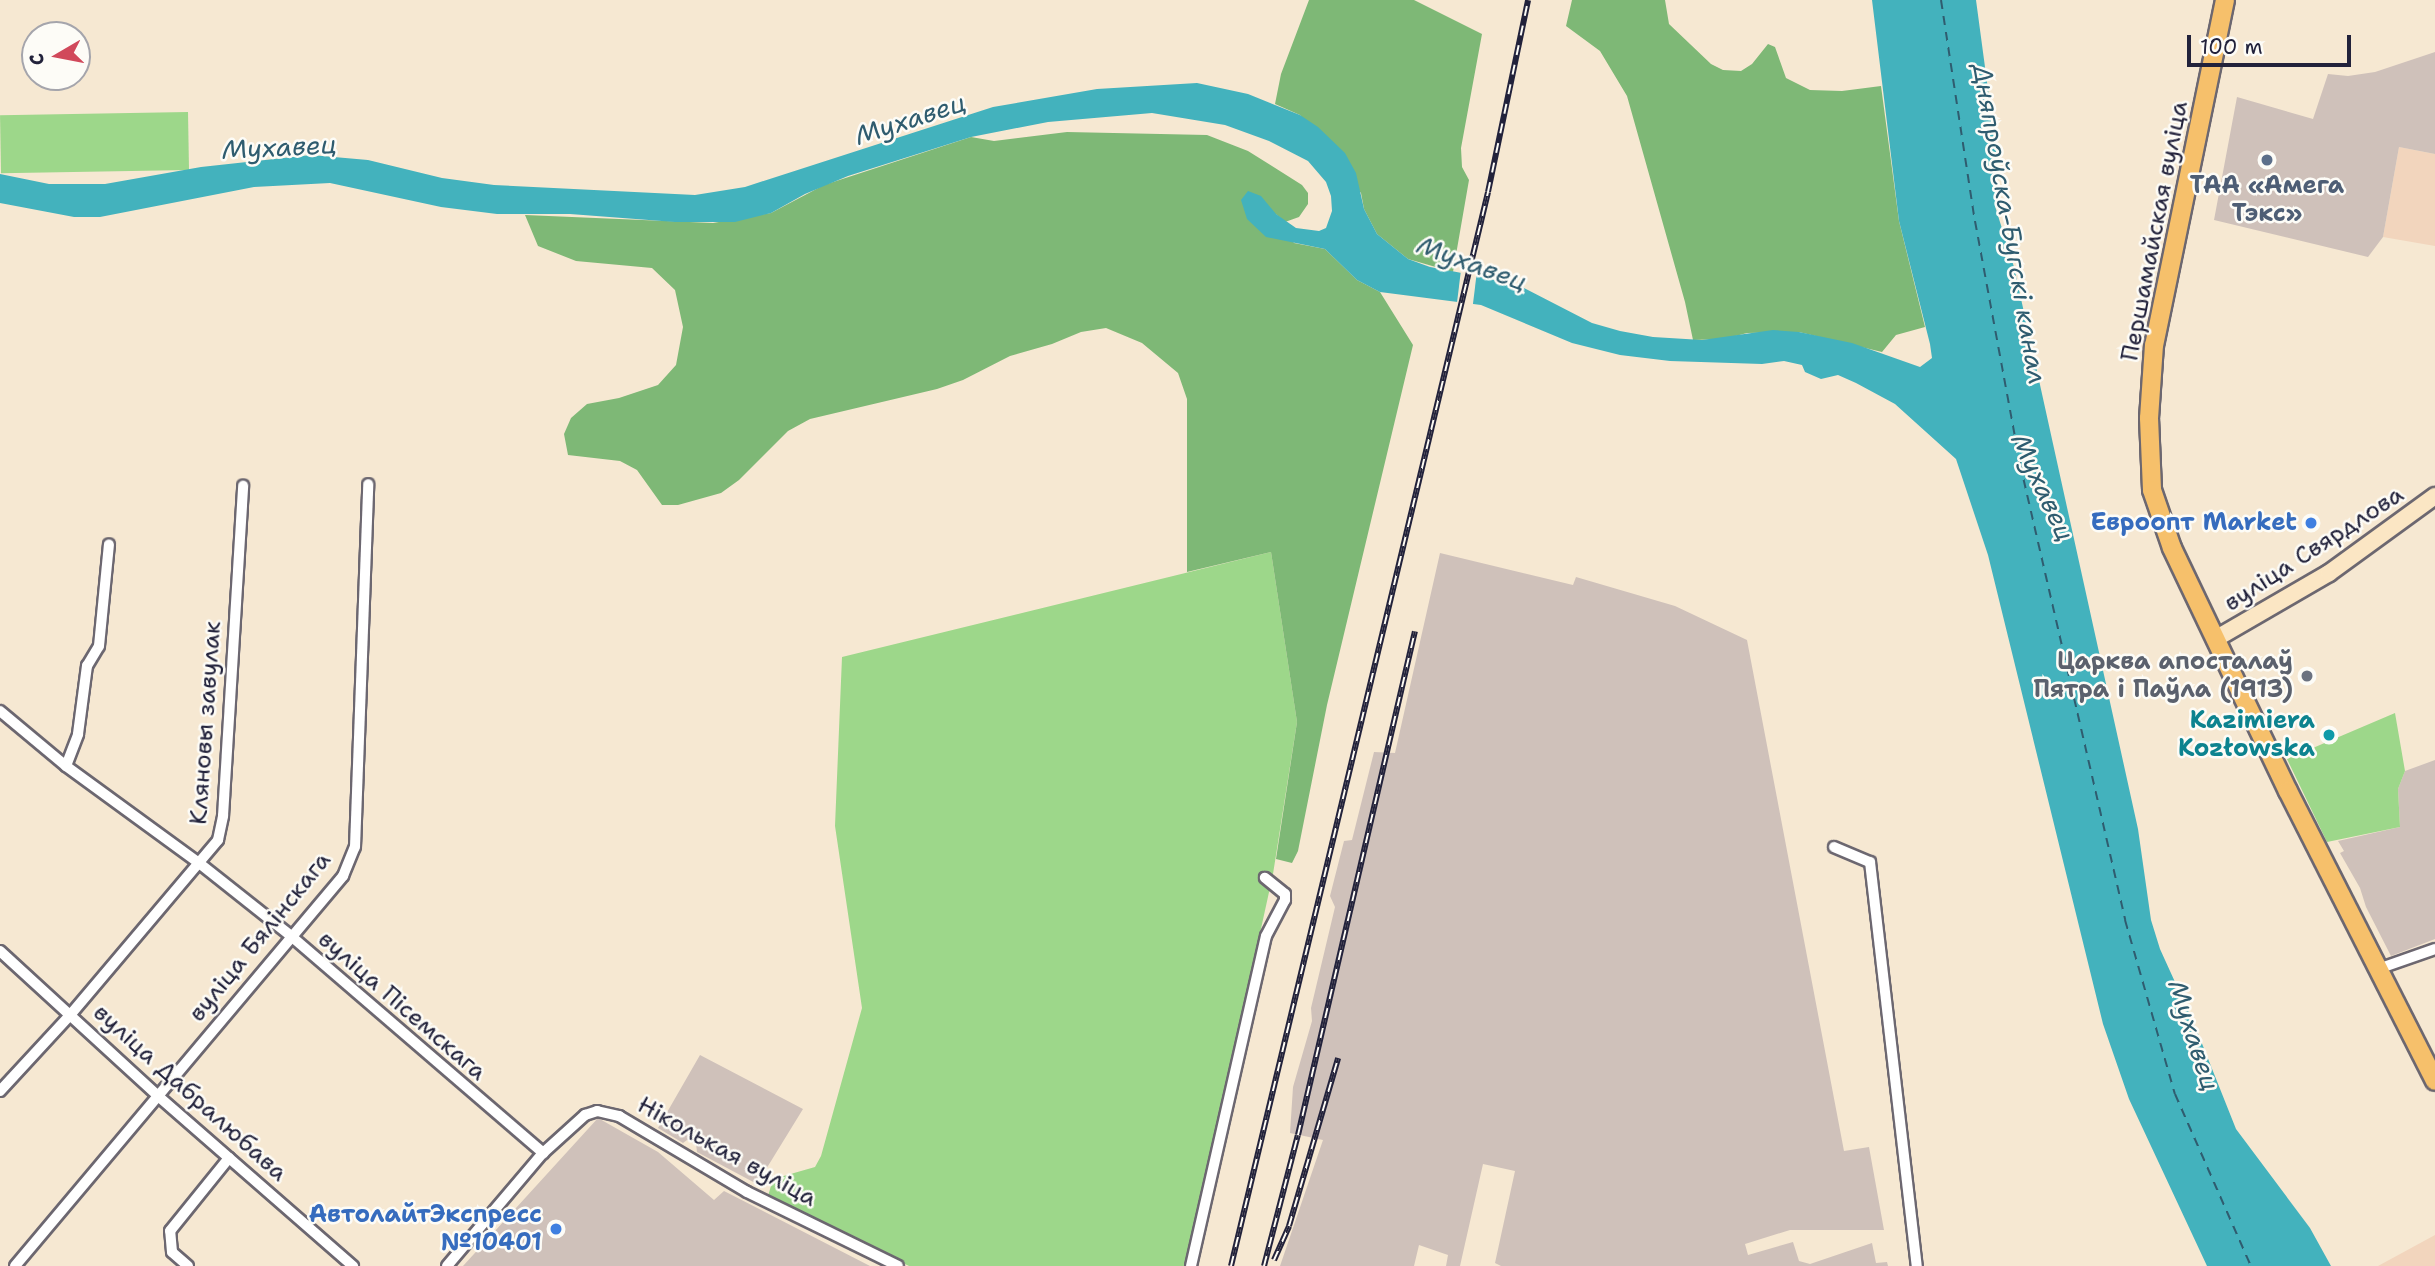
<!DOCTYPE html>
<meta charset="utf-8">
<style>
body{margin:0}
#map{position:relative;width:2435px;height:1266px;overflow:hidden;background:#f6e8d2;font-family:"Shantell Sans",sans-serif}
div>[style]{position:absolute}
.built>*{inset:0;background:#f2d5bd}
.industrial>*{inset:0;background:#cfc1ba}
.green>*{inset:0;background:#9dd78a;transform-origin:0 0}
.forest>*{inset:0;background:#7eb876}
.water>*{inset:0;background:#43b2bd}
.pier>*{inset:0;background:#f6e8d2;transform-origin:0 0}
.ferry>*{height:2px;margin-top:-1px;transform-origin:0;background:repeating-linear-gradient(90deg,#2f5c6f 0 9px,transparent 0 16px)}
.roads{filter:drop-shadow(2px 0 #6c6770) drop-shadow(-2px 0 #6c6770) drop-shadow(0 2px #6c6770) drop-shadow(0 -2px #6c6770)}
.street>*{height:10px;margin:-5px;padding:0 5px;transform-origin:5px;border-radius:5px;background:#fff}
.secondary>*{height:16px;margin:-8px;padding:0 8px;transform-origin:8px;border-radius:8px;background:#fbe6c4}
.primary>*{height:18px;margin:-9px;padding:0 9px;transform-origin:9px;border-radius:9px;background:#f6c06b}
.rail>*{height:6px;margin-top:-3px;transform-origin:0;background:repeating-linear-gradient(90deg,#fdfcf7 0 10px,#22223b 0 20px);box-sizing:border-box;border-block:2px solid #22223b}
.dots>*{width:19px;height:19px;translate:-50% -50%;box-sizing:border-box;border:4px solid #fdfcf7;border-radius:50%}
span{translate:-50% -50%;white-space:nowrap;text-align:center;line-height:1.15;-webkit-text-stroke:5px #fdfcf7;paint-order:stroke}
.service-label{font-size:24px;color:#4e5e75;font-weight:700}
.street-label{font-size:24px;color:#22223b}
.shop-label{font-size:24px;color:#366cbe;font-weight:700}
.right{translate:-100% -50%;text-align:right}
.worship-label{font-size:24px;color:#5b616d;font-weight:700}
.culture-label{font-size:24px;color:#0d838f;font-weight:700}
.water-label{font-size:26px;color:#2f5c6f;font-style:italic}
.north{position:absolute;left:21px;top:21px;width:70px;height:70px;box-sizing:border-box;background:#fdfcf7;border:2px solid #a5a5ac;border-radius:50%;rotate:260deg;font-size:19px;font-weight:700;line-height:28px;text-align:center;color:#22223b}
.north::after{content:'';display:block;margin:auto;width:24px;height:32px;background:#d1495b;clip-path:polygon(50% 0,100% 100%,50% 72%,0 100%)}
.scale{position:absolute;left:2187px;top:35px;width:164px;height:32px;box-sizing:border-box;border:4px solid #22223b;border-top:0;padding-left:9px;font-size:21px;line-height:24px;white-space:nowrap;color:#22223b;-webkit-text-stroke:5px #fdfcf7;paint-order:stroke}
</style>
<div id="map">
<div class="built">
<div style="clip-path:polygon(2399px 147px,2435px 154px,2435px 246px,2383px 237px)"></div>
<div style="clip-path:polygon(2435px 1235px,2435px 1266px,2378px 1266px)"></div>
</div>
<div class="industrial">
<div style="clip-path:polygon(2435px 52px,2435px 154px,2399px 147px,2383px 237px,2368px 257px,2214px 220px,2237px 97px,2313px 119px,2328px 74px,2348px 76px,2375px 72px)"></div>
<div style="clip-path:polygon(1440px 553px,1573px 585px,1576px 577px,1675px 606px,1747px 640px,1844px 1151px,1869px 1147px,1884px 1230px,1790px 1230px,1745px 1244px,1748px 1255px,1793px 1242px,1799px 1261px,1810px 1264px,1872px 1243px,1876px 1263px,1887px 1262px,1888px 1266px,1501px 1266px,1495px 1263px,1515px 1171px,1483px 1164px,1460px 1266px,1446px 1266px,1448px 1255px,1419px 1245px,1414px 1266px,1280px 1266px,1323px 1140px,1290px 1133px,1293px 1087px,1312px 1021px,1311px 1008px,1335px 907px,1330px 896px,1344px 841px,1352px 840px,1374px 752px,1395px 753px)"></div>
<div style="clip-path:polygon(2435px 760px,2435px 939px,2391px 956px,2366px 907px,2360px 888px,2340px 853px,2344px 851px,2338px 841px,2400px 827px,2398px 789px,2405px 771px)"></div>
<div style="clip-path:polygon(700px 1055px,803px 1109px,757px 1184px,697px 1152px,696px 1144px,687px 1140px,683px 1143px,658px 1128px)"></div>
<div style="clip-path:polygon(598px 1118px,658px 1152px,714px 1200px,724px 1191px,870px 1266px,463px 1266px)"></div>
</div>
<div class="green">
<div style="left:188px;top:112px;width:58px;height:188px;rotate:89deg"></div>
<div style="clip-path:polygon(1271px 552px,1297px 722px,1273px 874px,1187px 1266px,909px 1266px,768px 1196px,773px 1179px,815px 1167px,821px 1156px,862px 1008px,835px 826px,842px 657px)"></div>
<div style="clip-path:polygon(2395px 713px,2405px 771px,2398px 789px,2400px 827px,2327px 842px,2287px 759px)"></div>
</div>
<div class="forest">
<div style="clip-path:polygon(1309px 0,1414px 0,1482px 34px,1461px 148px,1462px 167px,1469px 180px,1453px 272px,1408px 259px,1377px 234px,1364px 209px,1361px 193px,1300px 115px,1275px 104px,1281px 74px)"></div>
<div style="clip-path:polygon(1572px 0,1665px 0,1669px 24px,1711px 64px,1723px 70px,1741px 71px,1752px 64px,1768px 44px,1775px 47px,1786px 78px,1810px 90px,1842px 91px,1881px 86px,1899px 221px,1925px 327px,1896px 335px,1882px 352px,1799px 332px,1747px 333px,1724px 339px,1693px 340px,1685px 302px,1627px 96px,1600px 51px,1566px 26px)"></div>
<div style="clip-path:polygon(1067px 132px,1207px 135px,1248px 151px,1302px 185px,1308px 193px,1308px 204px,1299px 217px,1285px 222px,1276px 214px,1294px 243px,1325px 249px,1357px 280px,1380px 292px,1413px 345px,1327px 705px,1298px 851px,1292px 863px,1276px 859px,1297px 722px,1271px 552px,1187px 572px,1187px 399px,1178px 373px,1142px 343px,1106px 328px,1081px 332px,1052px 344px,1010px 356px,963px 380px,937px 389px,810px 419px,788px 431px,739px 480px,721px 493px,678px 505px,662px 505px,637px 470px,620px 461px,568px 455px,564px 434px,571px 418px,587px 404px,619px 398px,658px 385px,676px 365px,683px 327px,675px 290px,652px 268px,576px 261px,538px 246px,525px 215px,713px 223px,771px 213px,824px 185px,971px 137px,994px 141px)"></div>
</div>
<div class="water">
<div style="clip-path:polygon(1872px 0,1976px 0,1996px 149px,1995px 206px,2014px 267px,2138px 829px,2151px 920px,2160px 949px,2195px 1026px,2236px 1129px,2310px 1228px,2331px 1266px,2207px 1266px,2129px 1099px,2103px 1024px,1988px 555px,1956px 459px,1895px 404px,1856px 383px,1838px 375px,1821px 379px,1805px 372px,1802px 365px,1784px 361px,1762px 364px,1670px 361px,1620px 355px,1572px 343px,1481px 305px,1380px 292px,1357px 280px,1325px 249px,1266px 237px,1247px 219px,1241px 200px,1248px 191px,1261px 196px,1276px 214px,1296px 228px,1319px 231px,1326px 228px,1332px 211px,1331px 196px,1326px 182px,1308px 161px,1269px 141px,1225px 125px,1152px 113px,1048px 122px,971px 137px,848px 176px,805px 194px,771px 213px,735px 222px,675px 222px,570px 214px,497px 214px,441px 207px,330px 183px,254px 187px,100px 217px,74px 217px,0 203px,0 174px,49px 184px,105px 184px,201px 167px,311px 155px,368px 160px,442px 178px,494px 185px,695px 195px,745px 187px,993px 107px,1097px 89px,1197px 83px,1248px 94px,1300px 115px,1318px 127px,1345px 153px,1356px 173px,1364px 209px,1377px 234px,1408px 259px,1430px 267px,1483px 277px,1522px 287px,1592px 323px,1620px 331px,1653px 337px,1702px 340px,1773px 330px,1799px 332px,1852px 343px,1920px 367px,1932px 358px,1930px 344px,1899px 221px)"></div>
</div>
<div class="pier">
<div style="left:1461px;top:270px;width:16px;height:34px;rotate:7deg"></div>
</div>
<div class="ferry">
<div style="left:1941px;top:0;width:224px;rotate:81.3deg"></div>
<div style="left:1975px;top:221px;width:247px;rotate:79.5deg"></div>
<div style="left:2020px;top:464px;width:468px;rotate:77deg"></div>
<div style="left:2125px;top:920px;width:181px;rotate:74deg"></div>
<div style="left:2175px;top:1094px;width:188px;rotate:66.2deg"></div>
</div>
<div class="roads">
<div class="street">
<div style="left:0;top:711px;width:86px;rotate:39.8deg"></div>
<div style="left:66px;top:766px;width:165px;rotate:36.1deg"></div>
<div style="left:199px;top:863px;width:117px;rotate:38.4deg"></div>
<div style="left:291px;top:936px;width:333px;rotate:40.7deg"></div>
<div style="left:66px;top:766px;width:34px;rotate:-69deg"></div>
<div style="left:78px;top:734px;width:69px;rotate:-82.5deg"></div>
<div style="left:87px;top:666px;width:23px;rotate:-59deg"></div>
<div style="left:99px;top:646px;width:102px;rotate:-84.4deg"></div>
<div style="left:1834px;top:847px;width:39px;rotate:23deg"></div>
<div style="left:1870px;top:862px;width:407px;rotate:83.4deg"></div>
<div style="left:0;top:951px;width:214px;rotate:42.5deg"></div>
<div style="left:158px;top:1096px;width:259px;rotate:41.1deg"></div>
<div style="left:2378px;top:969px;width:60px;rotate:-19.3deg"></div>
<div style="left:0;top:1091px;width:105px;rotate:-47.3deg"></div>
<div style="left:71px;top:1014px;width:228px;rotate:-49.8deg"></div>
<div style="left:218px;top:840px;width:25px;rotate:-78deg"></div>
<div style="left:223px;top:816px;width:331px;rotate:-86.5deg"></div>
<div style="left:15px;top:1266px;width:510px;rotate:-49.94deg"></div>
<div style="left:343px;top:876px;width:31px;rotate:-68deg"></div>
<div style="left:355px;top:847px;width:363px;rotate:-87.9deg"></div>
<div style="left:188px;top:1266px;width:21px;rotate:-139deg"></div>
<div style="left:172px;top:1252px;width:21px;rotate:-95deg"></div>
<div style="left:170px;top:1231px;width:94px;rotate:-51.1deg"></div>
<div style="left:447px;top:1266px;width:148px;rotate:-49.7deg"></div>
<div style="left:543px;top:1153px;width:57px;rotate:-42.1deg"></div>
<div style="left:585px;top:1115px;width:13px;rotate:-18deg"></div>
<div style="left:597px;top:1111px;width:23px;rotate:13deg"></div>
<div style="left:619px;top:1116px;width:149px;rotate:30.7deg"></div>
<div style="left:747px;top:1192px;width:168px;rotate:26.1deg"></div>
<div style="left:1191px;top:1266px;width:338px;rotate:-77.2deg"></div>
<div style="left:1266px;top:936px;width:41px;rotate:-62.2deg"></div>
<div style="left:1285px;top:900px;width:6px;rotate:-90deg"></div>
<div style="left:1285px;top:894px;width:26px;rotate:-141deg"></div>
</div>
<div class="secondary">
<div style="left:2217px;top:638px;width:129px;rotate:-30.1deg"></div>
<div style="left:2329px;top:573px;width:131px;rotate:-36deg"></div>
</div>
<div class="primary">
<div style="left:2225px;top:0;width:352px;rotate:101.6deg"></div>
<div style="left:2154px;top:345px;width:73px;rotate:93.9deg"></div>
<div style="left:2149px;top:418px;width:72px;rotate:87.6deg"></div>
<div style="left:2152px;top:490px;width:61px;rotate:71deg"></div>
<div style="left:2172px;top:548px;width:269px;rotate:64.5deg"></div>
<div style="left:2288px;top:791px;width:325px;rotate:63.1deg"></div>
</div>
</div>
<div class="rail">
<div style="left:1274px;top:1260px;width:37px;rotate:-66deg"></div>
<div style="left:1289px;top:1226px;width:175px;rotate:-73.7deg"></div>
<div style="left:1231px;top:1266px;width:1104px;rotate:-76.54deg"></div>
<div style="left:1488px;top:192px;width:196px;rotate:-78.2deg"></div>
<div style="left:1264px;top:1266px;width:135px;rotate:-75.5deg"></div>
<div style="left:1298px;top:1135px;width:517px;rotate:-76.93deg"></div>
</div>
<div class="dots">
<div style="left:2267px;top:160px;background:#5c6f8a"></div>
<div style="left:2311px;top:523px;background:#3f7fe0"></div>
<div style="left:2307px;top:676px;background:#6b7280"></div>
<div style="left:2329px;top:735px;background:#0f9aa8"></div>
<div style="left:556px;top:1229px;background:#3f7fe0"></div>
</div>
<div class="service-label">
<span style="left:2267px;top:200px">ТАА «Амега<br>Тэкс»</span>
</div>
<div class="street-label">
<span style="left:2155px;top:231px;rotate:-79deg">Першамайская вуліца</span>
<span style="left:2314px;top:549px;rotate:-33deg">вуліца Свярдлова</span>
<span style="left:206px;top:723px;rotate:-86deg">Кляновы завулак</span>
<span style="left:260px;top:937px;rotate:-51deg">вуліца Бялінскага</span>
<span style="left:402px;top:1006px;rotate:41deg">вуліца Пісемскага</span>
<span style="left:190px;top:1093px;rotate:42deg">вуліца Дабралюбава</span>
<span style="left:727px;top:1152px;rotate:29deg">Ніколькая вуліца</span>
</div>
<div class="shop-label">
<span class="right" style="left:2297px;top:523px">Евроопт Market</span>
<span class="right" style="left:542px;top:1229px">АвтолайтЭкспресс<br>№10401</span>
</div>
<div class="worship-label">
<span class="right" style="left:2293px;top:676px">Царква апосталаў<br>Пятра і Паўла (1913)</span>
</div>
<div class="culture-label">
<span class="right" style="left:2315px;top:735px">Kazimiera<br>Kozłowska</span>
</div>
<div class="water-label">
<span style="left:910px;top:119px;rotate:-18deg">Мухавец</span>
<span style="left:279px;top:147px;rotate:-3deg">Мухавец</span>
<span style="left:2010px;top:224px;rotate:80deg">Дняпроўска-Бугскі канал</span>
<span style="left:1472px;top:263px;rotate:20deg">Мухавец</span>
<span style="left:2043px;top:487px;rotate:65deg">Мухавец</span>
<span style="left:2194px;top:1035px;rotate:72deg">Мухавец</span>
</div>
<div class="north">С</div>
<div class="scale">100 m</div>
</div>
